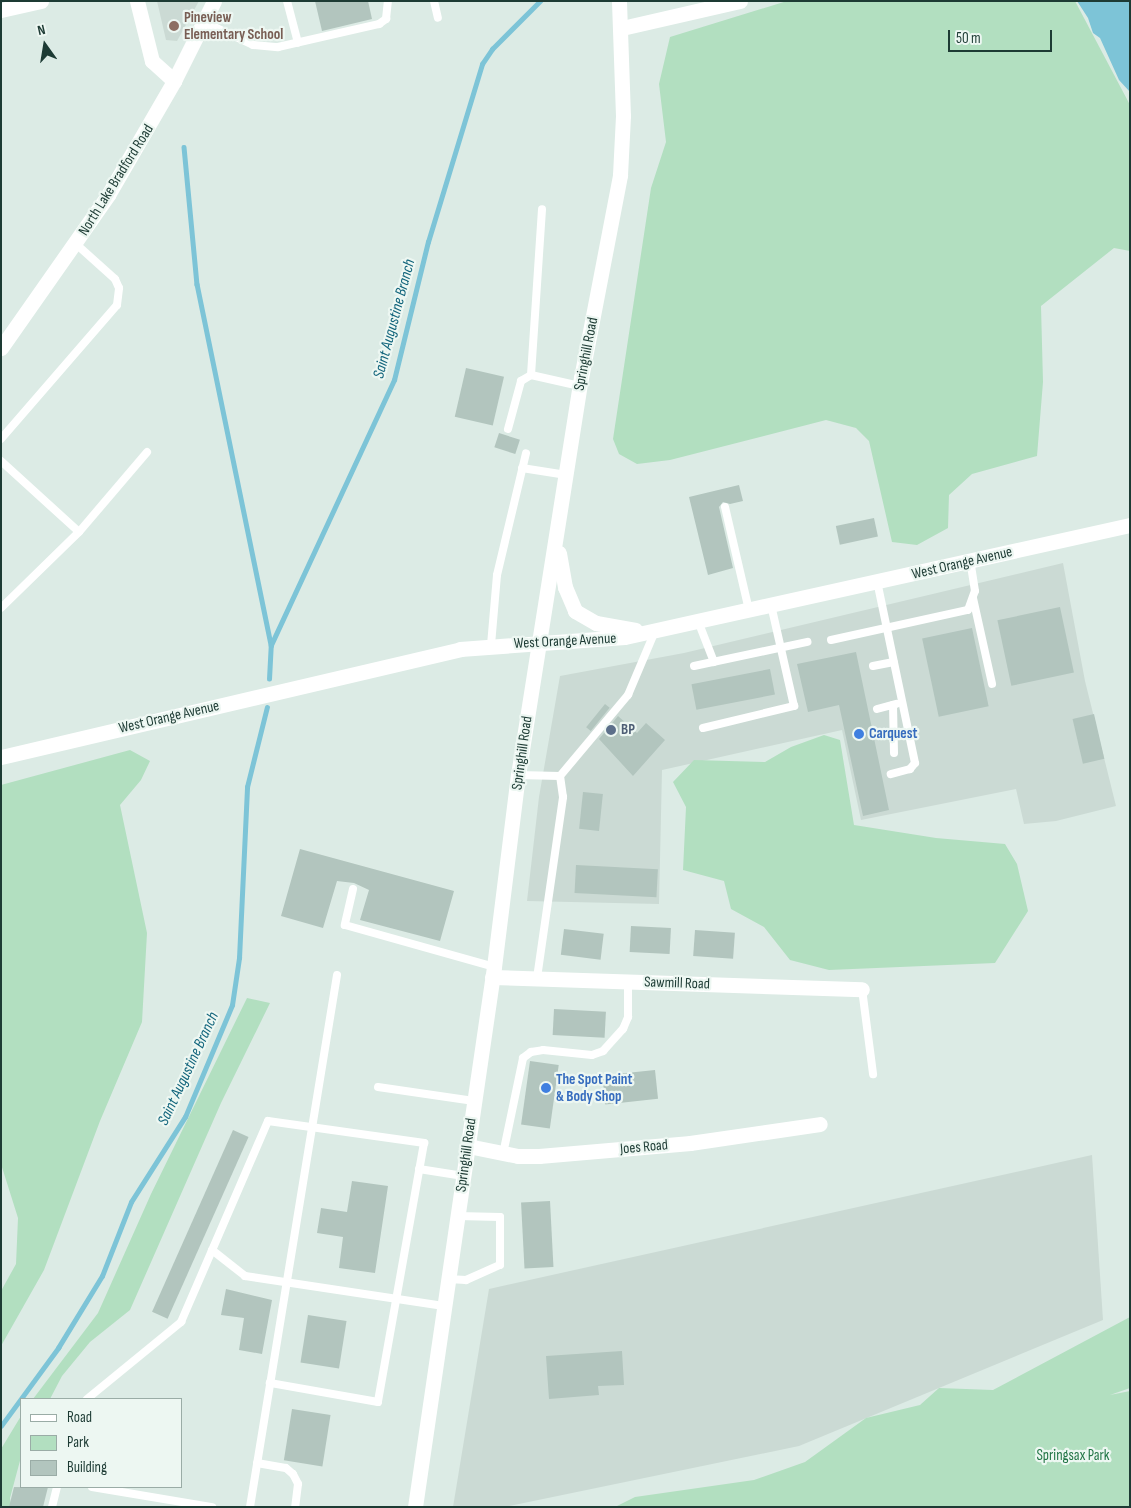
<!DOCTYPE html>
<style>
body{margin:0}
#map{position:relative;width:1131px;height:1508px;overflow:hidden;background:#dcebe5;font-family:"Sofia Sans Condensed",sans-serif}
div>[style]{position:absolute}
.built>*{inset:0;background:#cbdad4}
.green>*{inset:0;background:#b2dfc0}
.water>*{inset:0;background:#7dc4d7}
.stream>*{height:4.5px;margin:-2.25px;padding:0 2.25px;transform-origin:2.25px;border-radius:2.25px;background:#7dc4d7}
.building>*{inset:0;background:#b2c5be;transform-origin:0 0}
.service>*{height:8px;margin:-4px;padding:0 4px;transform-origin:4px;border-radius:4px;background:#fff}
.minor>*{height:15px;margin:-7.5px;padding:0 7.5px;transform-origin:7.5px;border-radius:7.5px;background:#fff}
.secondary>*{height:15px;margin:-7.5px;padding:0 7.5px;transform-origin:7.5px;border-radius:7.5px;background:#fff}
.dots>*{width:14px;height:14px;translate:-50% -50%;box-sizing:border-box;border:2px solid #edf7f2;border-radius:50%}
span{translate:-50% -50%;white-space:nowrap;text-align:center;line-height:1.15;-webkit-text-stroke:4.5px #edf7f2;paint-order:stroke}
.education-label{font-size:15px;color:#785e54;font-weight:700}
.left{translate:0 -50%;text-align:left}
.street-label{font-size:15px;color:#1d3b34}
.service-label{font-size:15px;color:#4e5e75;font-weight:700}
.shop-label{font-size:15px;color:#366cbe;font-weight:700}
.park-label{font-size:15px;color:#237647}
.water-label{font-size:16px;color:#12657c;font-style:italic}
.frame{position:absolute;inset:0;border:2px solid #1d3b34;pointer-events:none}
.legend{position:absolute;left:20px;top:1398px;width:162px;height:90px;box-sizing:border-box;background:#edf7f2;border:1px solid #9aaca6;margin:0;padding:6px 9px;list-style:none;font-size:15px;color:#1d3b34}
.legend li{display:flex;align-items:center;gap:10px;height:25px}
.legend b{width:25px;border:1px solid #9aaca6}
.north{position:absolute;left:20px;top:20px;width:50px;height:50px;-webkit-text-stroke:4px #edf7f2;paint-order:stroke;rotate:347deg;font-size:14px;font-weight:700;line-height:20px;text-align:center;color:#1d3b34}
.north::after{content:'';display:block;margin:auto;width:18px;height:22px;background:#1d3b34;clip-path:polygon(50% 0,100% 100%,50% 72%,0 100%)}
.scale{position:absolute;left:948px;top:30px;width:104px;height:22px;box-sizing:border-box;border:2px solid #1d3b34;border-top:0;padding-left:6px;font-size:15px;line-height:18px;white-space:nowrap;color:#1d3b34;-webkit-text-stroke:4px #edf7f2;paint-order:stroke}
</style>
<div id="map">
<div class="built">
<div style="clip-path:polygon(157px 1px,199px 1px,177px 41px,166px 40px)"></div>
<div style="clip-path:polygon(1063px 563px,1085px 681px,1116px 806px,1056px 821px,1024px 824px,1016px 789px,861px 820px,842px 730px,662px 770px,659px 904px,527px 901px,539px 797px,560px 676px,684px 653px)"></div>
<div style="clip-path:polygon(1092px 1155px,1103px 1320px,799px 1446px,504px 1507px,453px 1507px,489px 1289px)"></div>
</div>
<div class="green">
<div style="clip-path:polygon(787px 1px,1075px 1px,1130px 105px,1130px 251px,1114px 248px,1041px 306px,1043px 382px,1037px 456px,972px 474px,949px 495px,948px 528px,917px 545px,892px 542px,869px 441px,856px 428px,826px 420px,670px 460px,637px 464px,619px 454px,613px 439px,651px 188px,666px 142px,659px 84px,670px 37px)"></div>
<div style="clip-path:polygon(824px 735px,840px 740px,854px 825px,936px 838px,1005px 844px,1017px 864px,1028px 911px,995px 963px,829px 970px,790px 960px,764px 927px,731px 909px,724px 881px,683px 870px,686px 807px,673px 782px,694px 760px,765px 762px,791px 747px)"></div>
<div style="clip-path:polygon(130px 750px,150px 761px,141px 780px,120px 805px,147px 933px,142px 1022px,100px 1121px,44px 1270px,1px 1346px,1px 1291px,16px 1264px,18px 1218px,1px 1164px,1px 785px)"></div>
<div style="clip-path:polygon(247px 998px,270px 1003px,221px 1103px,130px 1310px,90px 1342px,62px 1376px,50px 1399px,33px 1399px,98px 1313px,151px 1194px)"></div>
<div style="clip-path:polygon(1130px 1317px,1130px 1388px,1110px 1395px,1130px 1391px,1130px 1507px,615px 1507px,635px 1497px,754px 1480px,805px 1462px,866px 1418px,920px 1405px,939px 1388px,993px 1390px)"></div>
<div style="clip-path:polygon(21px 1416px,21px 1457px,10px 1498px,11px 1507px,1px 1507px,1px 1449px)"></div>
</div>
<div class="water">
<div style="clip-path:polygon(1077px 1px,1130px 1px,1130px 92px,1119px 80px,1100px 38px,1093px 33px,1088px 18px)"></div>
</div>
<div class="stream">
<div style="left:184px;top:147px;width:138px;rotate:84.6deg"></div>
<div style="left:197px;top:284px;width:369px;rotate:78.4deg"></div>
<div style="left:269px;top:679px;width:34px;rotate:-87deg"></div>
<div style="left:271px;top:645px;width:292px;rotate:-65.1deg"></div>
<div style="left:394px;top:380px;width:142px;rotate:-76.2deg"></div>
<div style="left:428px;top:242px;width:186px;rotate:-73.1deg"></div>
<div style="left:482px;top:64px;width:18px;rotate:-56deg"></div>
<div style="left:492px;top:49px;width:68px;rotate:-45deg"></div>
<div style="left:1px;top:1426px;width:97px;rotate:-53.8deg"></div>
<div style="left:58px;top:1348px;width:84px;rotate:-58.6deg"></div>
<div style="left:102px;top:1276px;width:79px;rotate:-68.6deg"></div>
<div style="left:131px;top:1202px;width:101px;rotate:-57.6deg"></div>
<div style="left:185px;top:1117px;width:121px;rotate:-67.2deg"></div>
<div style="left:232px;top:1005px;width:48px;rotate:-81.5deg"></div>
<div style="left:239px;top:958px;width:171px;rotate:-87.3deg"></div>
<div style="left:247px;top:787px;width:82px;rotate:-76deg"></div>
</div>
<div class="building">
<div style="clip-path:polygon(315px 1px,368px 1px,372px 19px,322px 31px)"></div>
<div style="left:466px;top:368px;width:39px;height:50px;rotate:13deg"></div>
<div style="left:499px;top:433px;width:22px;height:15px;rotate:18deg"></div>
<div style="clip-path:polygon(739px 485px,743px 501px,730px 504px,723px 502px,719px 507px,733px 568px,708px 575px,689px 497px)"></div>
<div style="left:874px;top:518px;width:19px;height:39px;rotate:78deg"></div>
<div style="left:1060px;top:607px;width:67px;height:64px;rotate:78deg"></div>
<div style="left:972px;top:628px;width:80px;height:51px;rotate:78deg"></div>
<div style="clip-path:polygon(856px 652px,889px 810px,863px 816px,839px 705px,808px 712px,797px 664px)"></div>
<div style="left:770px;top:669px;width:26px;height:80px;rotate:79deg"></div>
<div style="left:605px;top:704px;width:6px;height:30px;rotate:39deg"></div>
<div style="left:1094px;top:714px;width:46px;height:22px;rotate:77deg"></div>
<div style="clip-path:polygon(618px 716px,637px 733px,646px 723px,665px 740px,633px 776px,599px 739px)"></div>
<div style="left:583px;top:792px;width:20px;height:37px;rotate:6deg"></div>
<div style="clip-path:polygon(300px 849px,454px 891px,440px 941px,360px 920px,369px 890px,354px 883px,337px 881px,323px 928px,281px 916px)"></div>
<div style="left:576px;top:865px;width:82px;height:28px;rotate:3deg"></div>
<div style="left:631px;top:926px;width:40px;height:26px;rotate:3deg"></div>
<div style="left:564px;top:929px;width:40px;height:26px;rotate:7deg"></div>
<div style="left:695px;top:930px;width:40px;height:26px;rotate:4deg"></div>
<div style="left:554px;top:1009px;width:52px;height:26px;rotate:3deg"></div>
<div style="left:530px;top:1061px;width:29px;height:64px;rotate:8deg"></div>
<div style="left:655px;top:1070px;width:29px;height:53px;rotate:84deg"></div>
<div style="left:233px;top:1130px;width:17px;height:199px;rotate:24deg"></div>
<div style="clip-path:polygon(352px 1181px,388px 1186px,375px 1273px,339px 1268px,343px 1237px,317px 1233px,321px 1208px,347px 1212px)"></div>
<div style="left:550px;top:1201px;width:66px;height:29px;rotate:87deg"></div>
<div style="clip-path:polygon(226px 1289px,272px 1300px,262px 1354px,239px 1350px,244px 1318px,221px 1315px)"></div>
<div style="left:308px;top:1315px;width:39px;height:48px;rotate:9deg"></div>
<div style="clip-path:polygon(622px 1351px,624px 1385px,598px 1386px,599px 1395px,549px 1399px,546px 1356px)"></div>
<div style="left:292px;top:1409px;width:39px;height:52px;rotate:9deg"></div>
<div style="clip-path:polygon(14px 1487px,48px 1487px,43px 1507px,9px 1507px)"></div>
</div>
<div class="service">
<div style="left:287px;top:1px;width:43px;rotate:75.3deg"></div>
<div style="left:434px;top:1px;width:17px;rotate:77deg"></div>
<div style="left:204px;top:22px;width:54px;rotate:25.1deg"></div>
<div style="left:253px;top:45px;width:25px;rotate:5deg"></div>
<div style="left:278px;top:47px;width:104px;rotate:-12.8deg"></div>
<div style="left:379px;top:24px;width:9px;rotate:-36deg"></div>
<div style="left:386px;top:19px;width:18px;rotate:-84deg"></div>
<div style="left:531px;top:375px;width:166px;rotate:-86.2deg"></div>
<div style="left:508px;top:429px;width:50px;rotate:-74.8deg"></div>
<div style="left:521px;top:381px;width:12px;rotate:-31deg"></div>
<div style="left:531px;top:375px;width:50px;rotate:12.7deg"></div>
<div style="left:1px;top:439px;width:177px;rotate:-49.1deg"></div>
<div style="left:117px;top:305px;width:17px;rotate:-83deg"></div>
<div style="left:119px;top:288px;width:10px;rotate:-114deg"></div>
<div style="left:115px;top:279px;width:52px;rotate:-138.1deg"></div>
<div style="left:1px;top:461px;width:105px;rotate:42.3deg"></div>
<div style="left:522px;top:468px;width:45px;rotate:9deg"></div>
<div style="left:725px;top:507px;width:106px;rotate:76.9deg"></div>
<div style="left:877px;top:581px;width:186px;rotate:78.2deg"></div>
<div style="left:915px;top:763px;width:8px;rotate:130deg"></div>
<div style="left:910px;top:769px;width:20px;rotate:165deg"></div>
<div style="left:973px;top:598px;width:88px;rotate:77.5deg"></div>
<div style="left:1px;top:608px;width:109px;rotate:-44.3deg"></div>
<div style="left:79px;top:532px;width:105px;rotate:-49.6deg"></div>
<div style="left:698px;top:621px;width:44px;rotate:68.7deg"></div>
<div style="left:831px;top:640px;width:140px;rotate:-12.4deg"></div>
<div style="left:968px;top:610px;width:20px;rotate:-70deg"></div>
<div style="left:975px;top:591px;width:30px;rotate:-99deg"></div>
<div style="left:491px;top:645px;width:70px;rotate:-85.1deg"></div>
<div style="left:497px;top:575px;width:125px;rotate:-76.6deg"></div>
<div style="left:694px;top:666px;width:116px;rotate:-12deg"></div>
<div style="left:873px;top:666px;width:21px;rotate:-11deg"></div>
<div style="left:893px;top:705px;width:48px;rotate:88.8deg"></div>
<div style="left:877px;top:709px;width:20px;rotate:-15deg"></div>
<div style="left:703px;top:728px;width:94px;rotate:-13.6deg"></div>
<div style="left:794px;top:706px;width:104px;rotate:-102.8deg"></div>
<div style="left:518px;top:775px;width:42px;rotate:1.4deg"></div>
<div style="left:353px;top:889px;width:37px;rotate:103deg"></div>
<div style="left:345px;top:925px;width:155px;rotate:15.7deg"></div>
<div style="left:537px;top:978px;width:183px;rotate:-81.8deg"></div>
<div style="left:563px;top:797px;width:21px;rotate:-98deg"></div>
<div style="left:560px;top:776px;width:106px;rotate:-50deg"></div>
<div style="left:628px;top:695px;width:69px;rotate:-67.1deg"></div>
<div style="left:862px;top:989px;width:86px;rotate:82.6deg"></div>
<div style="left:378px;top:1087px;width:97px;rotate:8.3deg"></div>
<div style="left:503px;top:1154px;width:98px;rotate:-78.2deg"></div>
<div style="left:523px;top:1058px;width:10px;rotate:-37deg"></div>
<div style="left:531px;top:1052px;width:12px;rotate:-9deg"></div>
<div style="left:543px;top:1050px;width:49px;rotate:5.8deg"></div>
<div style="left:592px;top:1055px;width:12px;rotate:-20deg"></div>
<div style="left:603px;top:1051px;width:30px;rotate:-48deg"></div>
<div style="left:623px;top:1029px;width:13px;rotate:-67deg"></div>
<div style="left:628px;top:1017px;width:36px;rotate:-90deg"></div>
<div style="left:419px;top:1169px;width:45px;rotate:9deg"></div>
<div style="left:212px;top:1250px;width:42px;rotate:38.2deg"></div>
<div style="left:245px;top:1276px;width:201px;rotate:8.6deg"></div>
<div style="left:448px;top:1279px;width:18px;rotate:3deg"></div>
<div style="left:466px;top:1280px;width:37px;rotate:-24deg"></div>
<div style="left:500px;top:1265px;width:48px;rotate:-90deg"></div>
<div style="left:500px;top:1217px;width:43px;rotate:-178.7deg"></div>
<div style="left:87px;top:1399px;width:122px;rotate:-39.3deg"></div>
<div style="left:181px;top:1322px;width:219px;rotate:-66.6deg"></div>
<div style="left:268px;top:1121px;width:158px;rotate:8deg"></div>
<div style="left:424px;top:1143px;width:263px;rotate:100.1deg"></div>
<div style="left:378px;top:1402px;width:110px;rotate:-170deg"></div>
<div style="left:257px;top:1463px;width:29px;rotate:10deg"></div>
<div style="left:286px;top:1468px;width:9px;rotate:41deg"></div>
<div style="left:293px;top:1474px;width:11px;rotate:63deg"></div>
<div style="left:298px;top:1484px;width:23px;rotate:97deg"></div>
<div style="left:92px;top:1487px;width:122px;rotate:9.5deg"></div>
<div style="left:52px;top:1507px;width:21px;rotate:-76deg"></div>
<div style="left:250px;top:1507px;width:539px;rotate:-80.71deg"></div>
</div>
<div class="minor">
<div style="left:137px;top:1px;width:62px;rotate:76deg"></div>
<div style="left:152px;top:61px;width:30px;rotate:42deg"></div>
<div style="left:1px;top:10px;width:41px;rotate:-12.7deg"></div>
<div style="left:622px;top:28px;width:121px;rotate:-12.9deg"></div>
<div style="left:492px;top:977px;width:370px;rotate:1.9deg"></div>
<div style="left:468px;top:1146px;width:51px;rotate:11.3deg"></div>
<div style="left:518px;top:1156px;width:21px"></div>
<div style="left:539px;top:1156px;width:152px;rotate:-4.9deg"></div>
<div style="left:690px;top:1143px;width:131px;rotate:-8.3deg"></div>
</div>
<div class="secondary">
<div style="left:1px;top:348px;width:187px;rotate:-55deg"></div>
<div style="left:108px;top:195px;width:132px;rotate:-59.9deg"></div>
<div style="left:174px;top:81px;width:89px;rotate:-63.4deg"></div>
<div style="left:559px;top:553px;width:35px;rotate:80deg"></div>
<div style="left:565px;top:587px;width:26px;rotate:67deg"></div>
<div style="left:575px;top:611px;width:24px;rotate:30deg"></div>
<div style="left:596px;top:623px;width:40px;rotate:10deg"></div>
<div style="left:1px;top:757px;width:472px;rotate:-13.2deg"></div>
<div style="left:460px;top:649px;width:165px;rotate:-4.2deg"></div>
<div style="left:625px;top:637px;width:517px;rotate:-12.5deg"></div>
<div style="left:415px;top:1507px;width:546px;rotate:-81.68deg"></div>
<div style="left:494px;top:967px;width:193px;rotate:-82.9deg"></div>
<div style="left:518px;top:775px;width:402px;rotate:-81deg"></div>
<div style="left:581px;top:378px;width:207px;rotate:-79.1deg"></div>
<div style="left:620px;top:175px;width:59px;rotate:-87.1deg"></div>
<div style="left:623px;top:116px;width:115px;rotate:-92deg"></div>
</div>
<div class="dots">
<div style="left:174px;top:26px;background:#8d6e63"></div>
<div style="left:611px;top:730px;background:#5c6f8a"></div>
<div style="left:859px;top:734px;background:#3f7fe0"></div>
<div style="left:546px;top:1088px;background:#3f7fe0"></div>
</div>
<div class="education-label">
<span class="left" style="left:184px;top:26px">Pineview<br>Elementary School</span>
</div>
<div class="street-label">
<span style="left:116px;top:180px;rotate:-58deg">North Lake Bradford Road</span>
<span style="left:586px;top:354px;rotate:-79deg">Springhill Road</span>
<span style="left:962px;top:563px;rotate:-13deg">West Orange Avenue</span>
<span style="left:565px;top:641px;rotate:-3deg">West Orange Avenue</span>
<span style="left:169px;top:717px;rotate:-13deg">West Orange Avenue</span>
<span style="left:522px;top:753px;rotate:-82deg">Springhill Road</span>
<span style="left:677px;top:983px;rotate:2deg">Sawmill Road</span>
<span style="left:644px;top:1147px;rotate:-5deg">Joes Road</span>
<span style="left:466px;top:1155px;rotate:-82deg">Springhill Road</span>
</div>
<div class="service-label">
<span class="left" style="left:621px;top:730px">BP</span>
</div>
<div class="shop-label">
<span class="left" style="left:869px;top:734px">Carquest</span>
<span class="left" style="left:556px;top:1088px">The Spot Paint<br>&amp; Body Shop</span>
</div>
<div class="park-label">
<span style="left:1073px;top:1456px">Springsax Park</span>
</div>
<div class="water-label">
<span style="left:395px;top:319px;rotate:-75deg">Saint Augustine Branch</span>
<span style="left:189px;top:1069px;rotate:-65deg">Saint Augustine Branch</span>
</div>
<div class="frame"></div>
<ul class="legend">
<li><b style="height:6px;background:#fff"></b>Road</li>
<li><b style="height:14px;background:#b2dfc0"></b>Park</li>
<li><b style="height:14px;background:#b2c5be"></b>Building</li>
</ul>
<div class="north">N</div>
<div class="scale">50 m</div>
</div>
